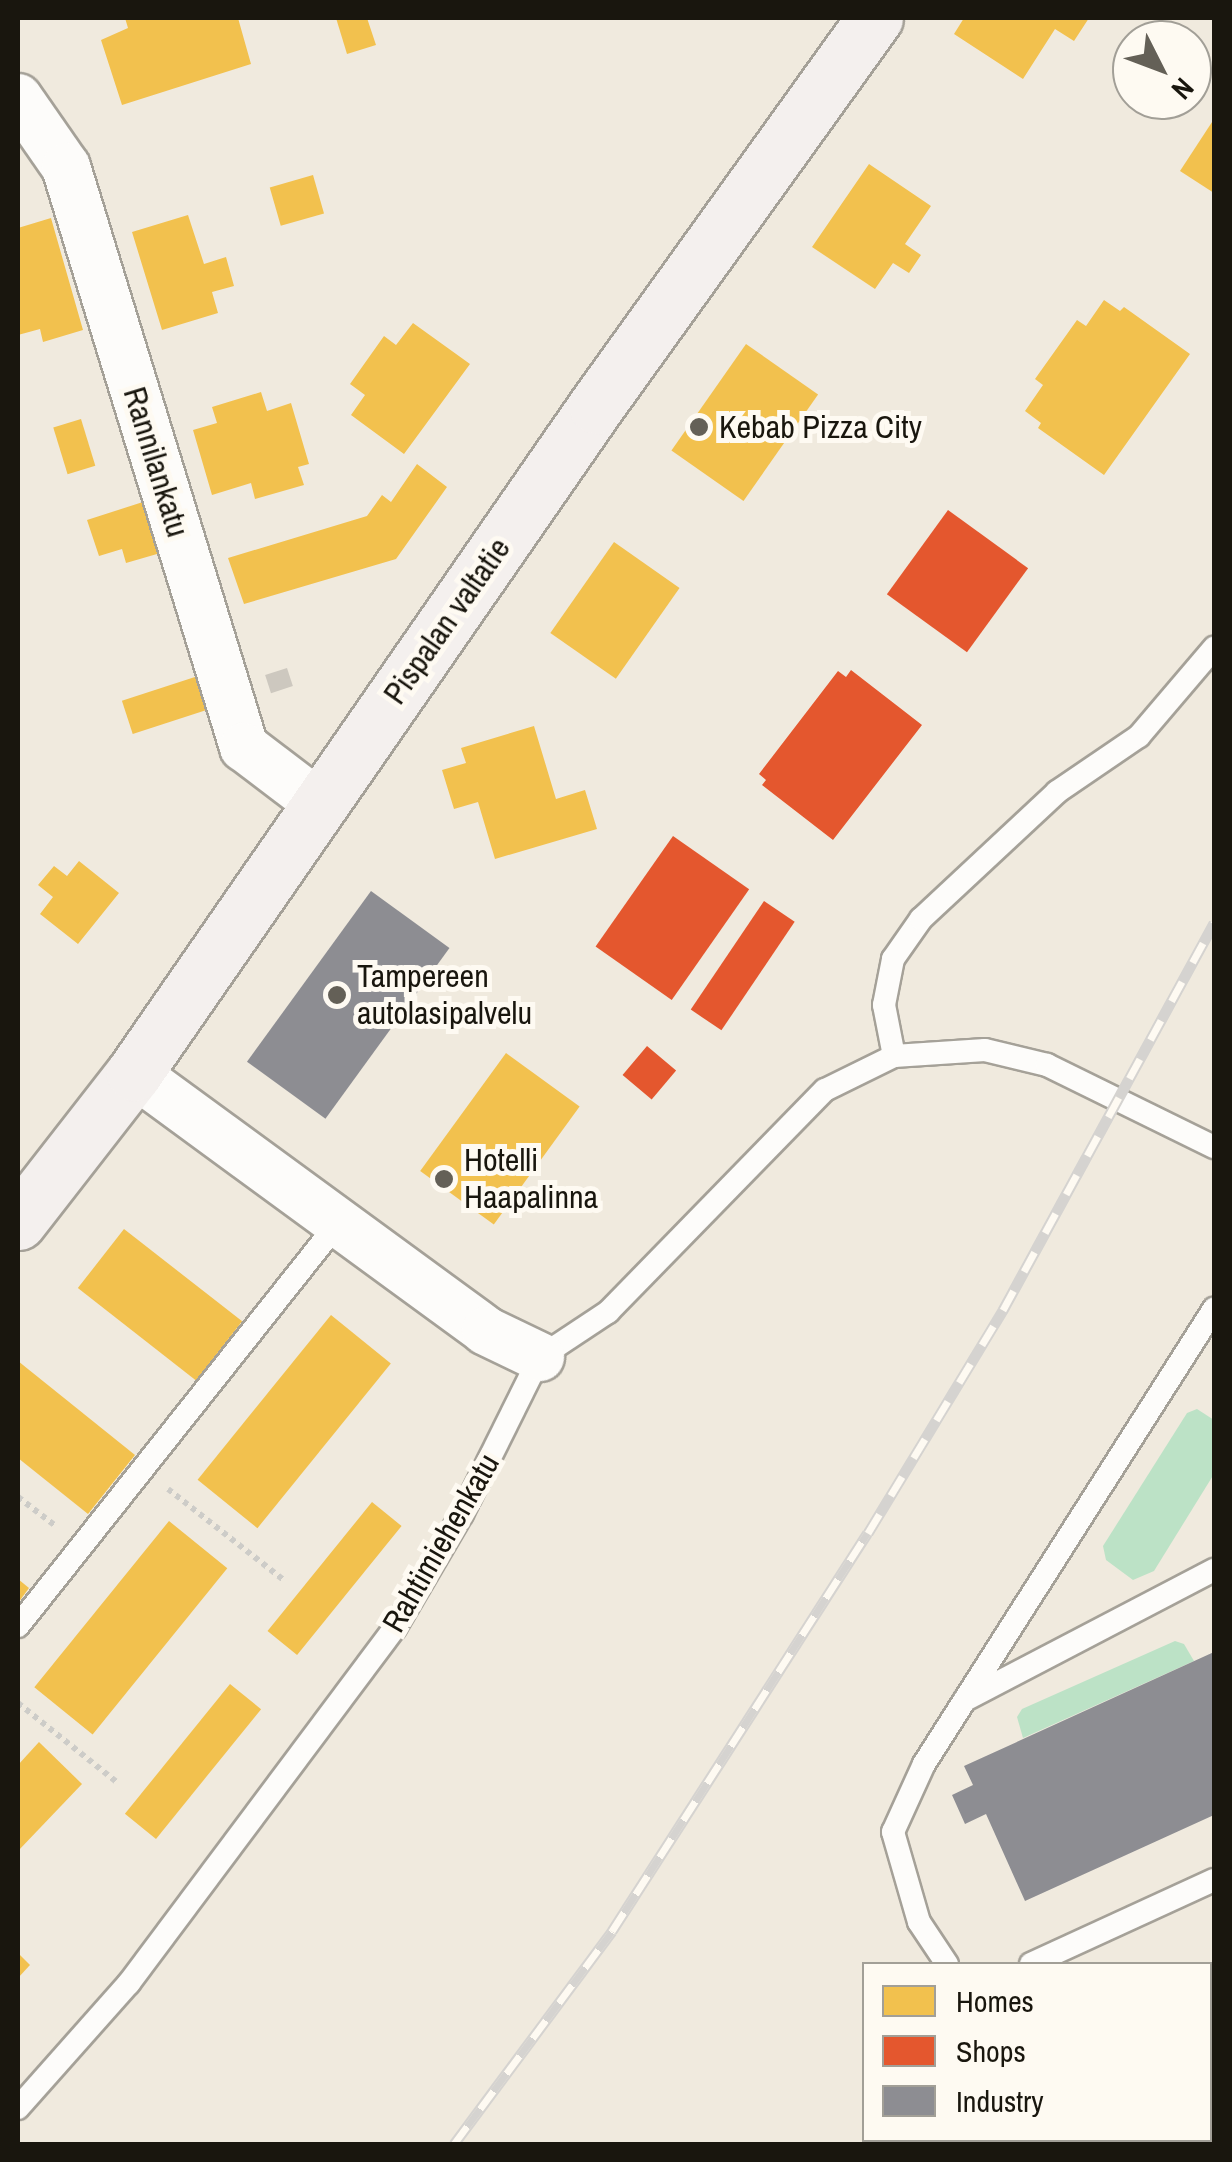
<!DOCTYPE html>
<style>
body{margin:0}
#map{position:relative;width:1232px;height:2162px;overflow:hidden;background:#f0eade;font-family:"Archivo Narrow",sans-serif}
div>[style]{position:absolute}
.green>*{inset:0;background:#bce2c6}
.homes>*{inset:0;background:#f2c14e;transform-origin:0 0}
.shops>*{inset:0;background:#e4572e;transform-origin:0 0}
.industry>*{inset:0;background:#8d8d92;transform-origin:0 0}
.building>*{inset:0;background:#cdc8bf;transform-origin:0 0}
.path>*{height:6px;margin-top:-3px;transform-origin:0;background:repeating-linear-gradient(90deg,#cdccc8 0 5px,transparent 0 10px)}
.roads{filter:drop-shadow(2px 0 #a5a198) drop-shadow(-2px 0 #a5a198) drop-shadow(0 2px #a5a198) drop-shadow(0 -2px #a5a198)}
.lane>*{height:22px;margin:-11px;padding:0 11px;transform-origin:11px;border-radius:11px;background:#fdfcfa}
.street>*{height:48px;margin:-24px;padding:0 24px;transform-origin:24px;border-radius:24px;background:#fdfcfa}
.secondary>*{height:55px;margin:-27.5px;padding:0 27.5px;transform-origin:27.5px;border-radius:27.5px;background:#f4f0ee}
.rail>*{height:11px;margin-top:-5.5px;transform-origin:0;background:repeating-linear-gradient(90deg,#fefaf2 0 22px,#d5d3d0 0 44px);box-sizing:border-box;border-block:2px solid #d5d3d0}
.dots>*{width:28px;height:28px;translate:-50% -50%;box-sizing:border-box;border:5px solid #fefaf2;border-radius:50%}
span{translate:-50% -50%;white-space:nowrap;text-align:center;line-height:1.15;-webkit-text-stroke:10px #fefaf2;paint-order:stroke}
.poi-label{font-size:32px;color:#19160e}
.left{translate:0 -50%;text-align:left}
.street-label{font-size:32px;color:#19160e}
.frame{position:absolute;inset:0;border:20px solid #19160e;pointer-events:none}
.legend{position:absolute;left:862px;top:1962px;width:350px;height:180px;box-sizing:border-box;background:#fefaf2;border:2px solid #a29f97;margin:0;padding:12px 18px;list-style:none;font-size:30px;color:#19160e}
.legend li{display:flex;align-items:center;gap:20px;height:50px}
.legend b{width:50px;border:2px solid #a29f97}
.north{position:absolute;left:1112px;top:20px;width:100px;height:100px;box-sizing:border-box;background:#fefaf2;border:2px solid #a29f97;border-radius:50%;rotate:132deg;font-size:28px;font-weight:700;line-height:40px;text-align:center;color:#19160e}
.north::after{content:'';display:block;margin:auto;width:35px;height:45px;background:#646057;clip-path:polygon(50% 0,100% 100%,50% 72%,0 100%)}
</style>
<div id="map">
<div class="green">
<div style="clip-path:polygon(1197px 1409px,1214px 1420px,1214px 1474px,1154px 1571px,1133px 1580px,1106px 1560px,1103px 1546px,1187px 1413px)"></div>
<div style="clip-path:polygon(1175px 1641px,1184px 1644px,1194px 1661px,1023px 1738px,1017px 1717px,1022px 1709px)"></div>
</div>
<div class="homes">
<div style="clip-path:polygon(125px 18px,238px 18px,251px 64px,122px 105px,101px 40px,128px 28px)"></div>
<div style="clip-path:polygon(336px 18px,367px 18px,376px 45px,347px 54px)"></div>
<div style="clip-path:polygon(964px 18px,1089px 18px,1074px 41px,1055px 29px,1023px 79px,954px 34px)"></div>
<div style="clip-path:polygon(1214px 119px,1214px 193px,1180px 171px)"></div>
<div style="clip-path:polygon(869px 164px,931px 206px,905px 244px,921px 255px,909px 273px,893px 263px,875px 289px,812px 247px)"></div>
<div style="left:313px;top:175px;width:40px;height:45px;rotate:74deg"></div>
<div style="clip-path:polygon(188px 215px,204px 264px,226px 257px,234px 286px,212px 292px,218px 313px,162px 330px,132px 232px)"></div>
<div style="clip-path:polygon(51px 218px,83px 330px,43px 342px,40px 329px,18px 335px,18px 228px)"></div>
<div style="clip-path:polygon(1104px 300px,1120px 311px,1124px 307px,1190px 354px,1104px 475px,1038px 428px,1041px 423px,1025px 411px,1043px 385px,1035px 379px,1077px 320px,1086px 326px)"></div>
<div style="clip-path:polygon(413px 323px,470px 364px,404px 454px,351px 415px,365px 395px,350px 384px,384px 336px,396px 345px)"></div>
<div style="left:746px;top:344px;width:88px;height:130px;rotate:35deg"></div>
<div style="clip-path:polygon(261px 392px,267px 411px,291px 403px,309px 464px,298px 467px,304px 485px,255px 499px,251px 483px,212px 495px,193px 430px,217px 423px,212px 407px)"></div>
<div style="left:81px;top:419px;width:49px;height:29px;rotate:73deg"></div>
<div style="clip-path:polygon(417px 464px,447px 487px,396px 559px,244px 604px,228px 558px,367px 516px,382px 495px,391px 502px)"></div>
<div style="clip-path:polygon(146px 501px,165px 563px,161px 565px,157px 554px,126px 563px,122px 549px,99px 556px,87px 520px)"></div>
<div style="left:614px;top:542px;width:80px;height:111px;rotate:35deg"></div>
<div style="left:198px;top:676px;width:35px;height:80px;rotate:72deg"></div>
<div style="clip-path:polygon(534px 726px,556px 799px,585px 790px,597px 829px,495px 859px,478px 802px,454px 809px,442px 770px,466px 763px,461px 748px)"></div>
<div style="clip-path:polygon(79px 861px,119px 893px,78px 944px,40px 914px,53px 897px,38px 885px,54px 866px,67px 876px)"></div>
<div style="left:506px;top:1053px;width:91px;height:146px;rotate:36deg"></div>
<div style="left:124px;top:1229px;width:150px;height:75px;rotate:38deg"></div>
<div style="left:331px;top:1315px;width:77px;height:212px;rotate:39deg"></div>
<div style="clip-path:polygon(18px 1361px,135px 1455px,88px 1514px,18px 1458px)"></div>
<div style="left:372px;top:1502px;width:38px;height:166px;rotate:39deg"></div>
<div style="left:169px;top:1521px;width:75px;height:214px;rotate:39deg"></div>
<div style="clip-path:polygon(18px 1579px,29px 1588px,18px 1603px)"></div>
<div style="left:230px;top:1684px;width:40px;height:167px;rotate:39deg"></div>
<div style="clip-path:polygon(39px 1742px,82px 1784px,18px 1851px,18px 1765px)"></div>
<div style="clip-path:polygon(18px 1953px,30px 1965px,18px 1978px)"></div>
</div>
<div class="shops">
<div style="left:948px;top:510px;width:99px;height:104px;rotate:36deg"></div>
<div style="clip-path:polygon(851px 670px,922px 725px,833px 840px,762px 785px,766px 780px,759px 774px,838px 671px,846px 677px)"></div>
<div style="left:673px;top:836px;width:93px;height:135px;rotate:35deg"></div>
<div style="left:764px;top:901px;width:37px;height:131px;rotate:34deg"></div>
<div style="left:647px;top:1046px;width:38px;height:38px;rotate:40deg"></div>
</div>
<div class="industry">
<div style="left:371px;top:891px;width:97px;height:211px;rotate:36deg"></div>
<div style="clip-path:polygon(1214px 1652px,1214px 1815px,1025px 1901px,986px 1814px,965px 1824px,952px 1795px,973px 1785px,964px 1766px)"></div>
</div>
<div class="building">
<div style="left:287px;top:668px;width:19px;height:23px;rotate:72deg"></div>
</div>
<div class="path">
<div style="left:168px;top:1489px;width:149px;rotate:38.2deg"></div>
<div style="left:18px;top:1497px;width:49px;rotate:37.6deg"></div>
<div style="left:18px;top:1703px;width:129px;rotate:38.7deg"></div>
</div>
<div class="roads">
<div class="lane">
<div style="left:894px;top:1056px;width:52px;rotate:-101.1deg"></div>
<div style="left:884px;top:1005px;width:47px;rotate:-78.9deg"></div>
<div style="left:893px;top:959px;width:49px;rotate:-55deg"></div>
<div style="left:921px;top:919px;width:186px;rotate:-43deg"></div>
<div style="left:1057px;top:792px;width:99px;rotate:-34.3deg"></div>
<div style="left:1139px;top:736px;width:116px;rotate:-49.6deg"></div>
<div style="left:18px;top:1626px;width:515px;rotate:-51.55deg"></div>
<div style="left:965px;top:1700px;width:281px;rotate:-27.6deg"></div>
<div style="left:947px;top:1964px;width:50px;rotate:-123.7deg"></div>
<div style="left:919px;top:1922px;width:94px;rotate:-106.1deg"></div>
<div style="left:893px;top:1832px;width:75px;rotate:-65.5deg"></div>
<div style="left:924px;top:1764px;width:540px;rotate:-57.49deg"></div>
<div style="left:1031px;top:1964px;width:201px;rotate:-24.7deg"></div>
<div style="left:18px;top:2108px;width:167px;rotate:-48.4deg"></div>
<div style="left:129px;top:1983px;width:444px;rotate:-53.2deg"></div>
<div style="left:395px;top:1628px;width:132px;rotate:-59.6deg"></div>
<div style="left:462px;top:1514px;width:175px;rotate:-63.6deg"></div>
<div style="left:540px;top:1357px;width:82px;rotate:-33.5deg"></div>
<div style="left:608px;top:1312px;width:310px;rotate:-45.7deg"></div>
<div style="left:825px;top:1090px;width:77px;rotate:-26.2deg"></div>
<div style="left:894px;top:1056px;width:91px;rotate:-3.8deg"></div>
<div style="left:985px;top:1050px;width:64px;rotate:13.6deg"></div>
<div style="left:1047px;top:1065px;width:186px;rotate:26.2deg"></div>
<div style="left:927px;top:2144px;width:6px;rotate:-45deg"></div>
</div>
<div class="street">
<div style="left:18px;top:98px;width:84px;rotate:55.2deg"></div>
<div style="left:66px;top:167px;width:607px;rotate:72.94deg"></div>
<div style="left:244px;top:747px;width:94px;rotate:37.2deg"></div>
<div style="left:134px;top:1073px;width:436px;rotate:36.2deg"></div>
<div style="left:486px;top:1331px;width:60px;rotate:25.7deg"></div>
</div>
<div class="secondary">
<div style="left:18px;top:1222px;width:189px;rotate:-52.1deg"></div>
<div style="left:134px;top:1073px;width:811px;rotate:-55.29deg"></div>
<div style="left:596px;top:406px;width:478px;rotate:-54.3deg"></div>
</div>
</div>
<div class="rail">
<div style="left:454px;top:2144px;width:265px;rotate:-53.4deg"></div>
<div style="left:612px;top:1931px;width:473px;rotate:-57.3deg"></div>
<div style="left:868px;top:1533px;width:261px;rotate:-58.8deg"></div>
<div style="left:1003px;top:1310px;width:441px;rotate:-61.4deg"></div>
</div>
<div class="dots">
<div style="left:699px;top:427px;background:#646057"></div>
<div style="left:337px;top:995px;background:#646057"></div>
<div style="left:444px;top:1179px;background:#646057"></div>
</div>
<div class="poi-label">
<span class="left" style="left:719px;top:427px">Kebab Pizza City</span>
<span class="left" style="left:357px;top:995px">Tampereen<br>autolasipalvelu</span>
<span class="left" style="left:464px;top:1179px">Hotelli<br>Haapalinna</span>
</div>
<div class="street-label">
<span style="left:156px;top:462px;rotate:73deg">Rannilankatu</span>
<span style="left:447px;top:621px;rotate:-55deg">Pispalan valtatie</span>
<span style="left:441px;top:1543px;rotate:-60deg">Rahtimiehenkatu</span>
</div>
<div class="frame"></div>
<ul class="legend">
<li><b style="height:28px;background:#f2c14e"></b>Homes</li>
<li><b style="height:28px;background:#e4572e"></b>Shops</li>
<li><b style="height:28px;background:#8d8d92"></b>Industry</li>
</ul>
<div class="north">N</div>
</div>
